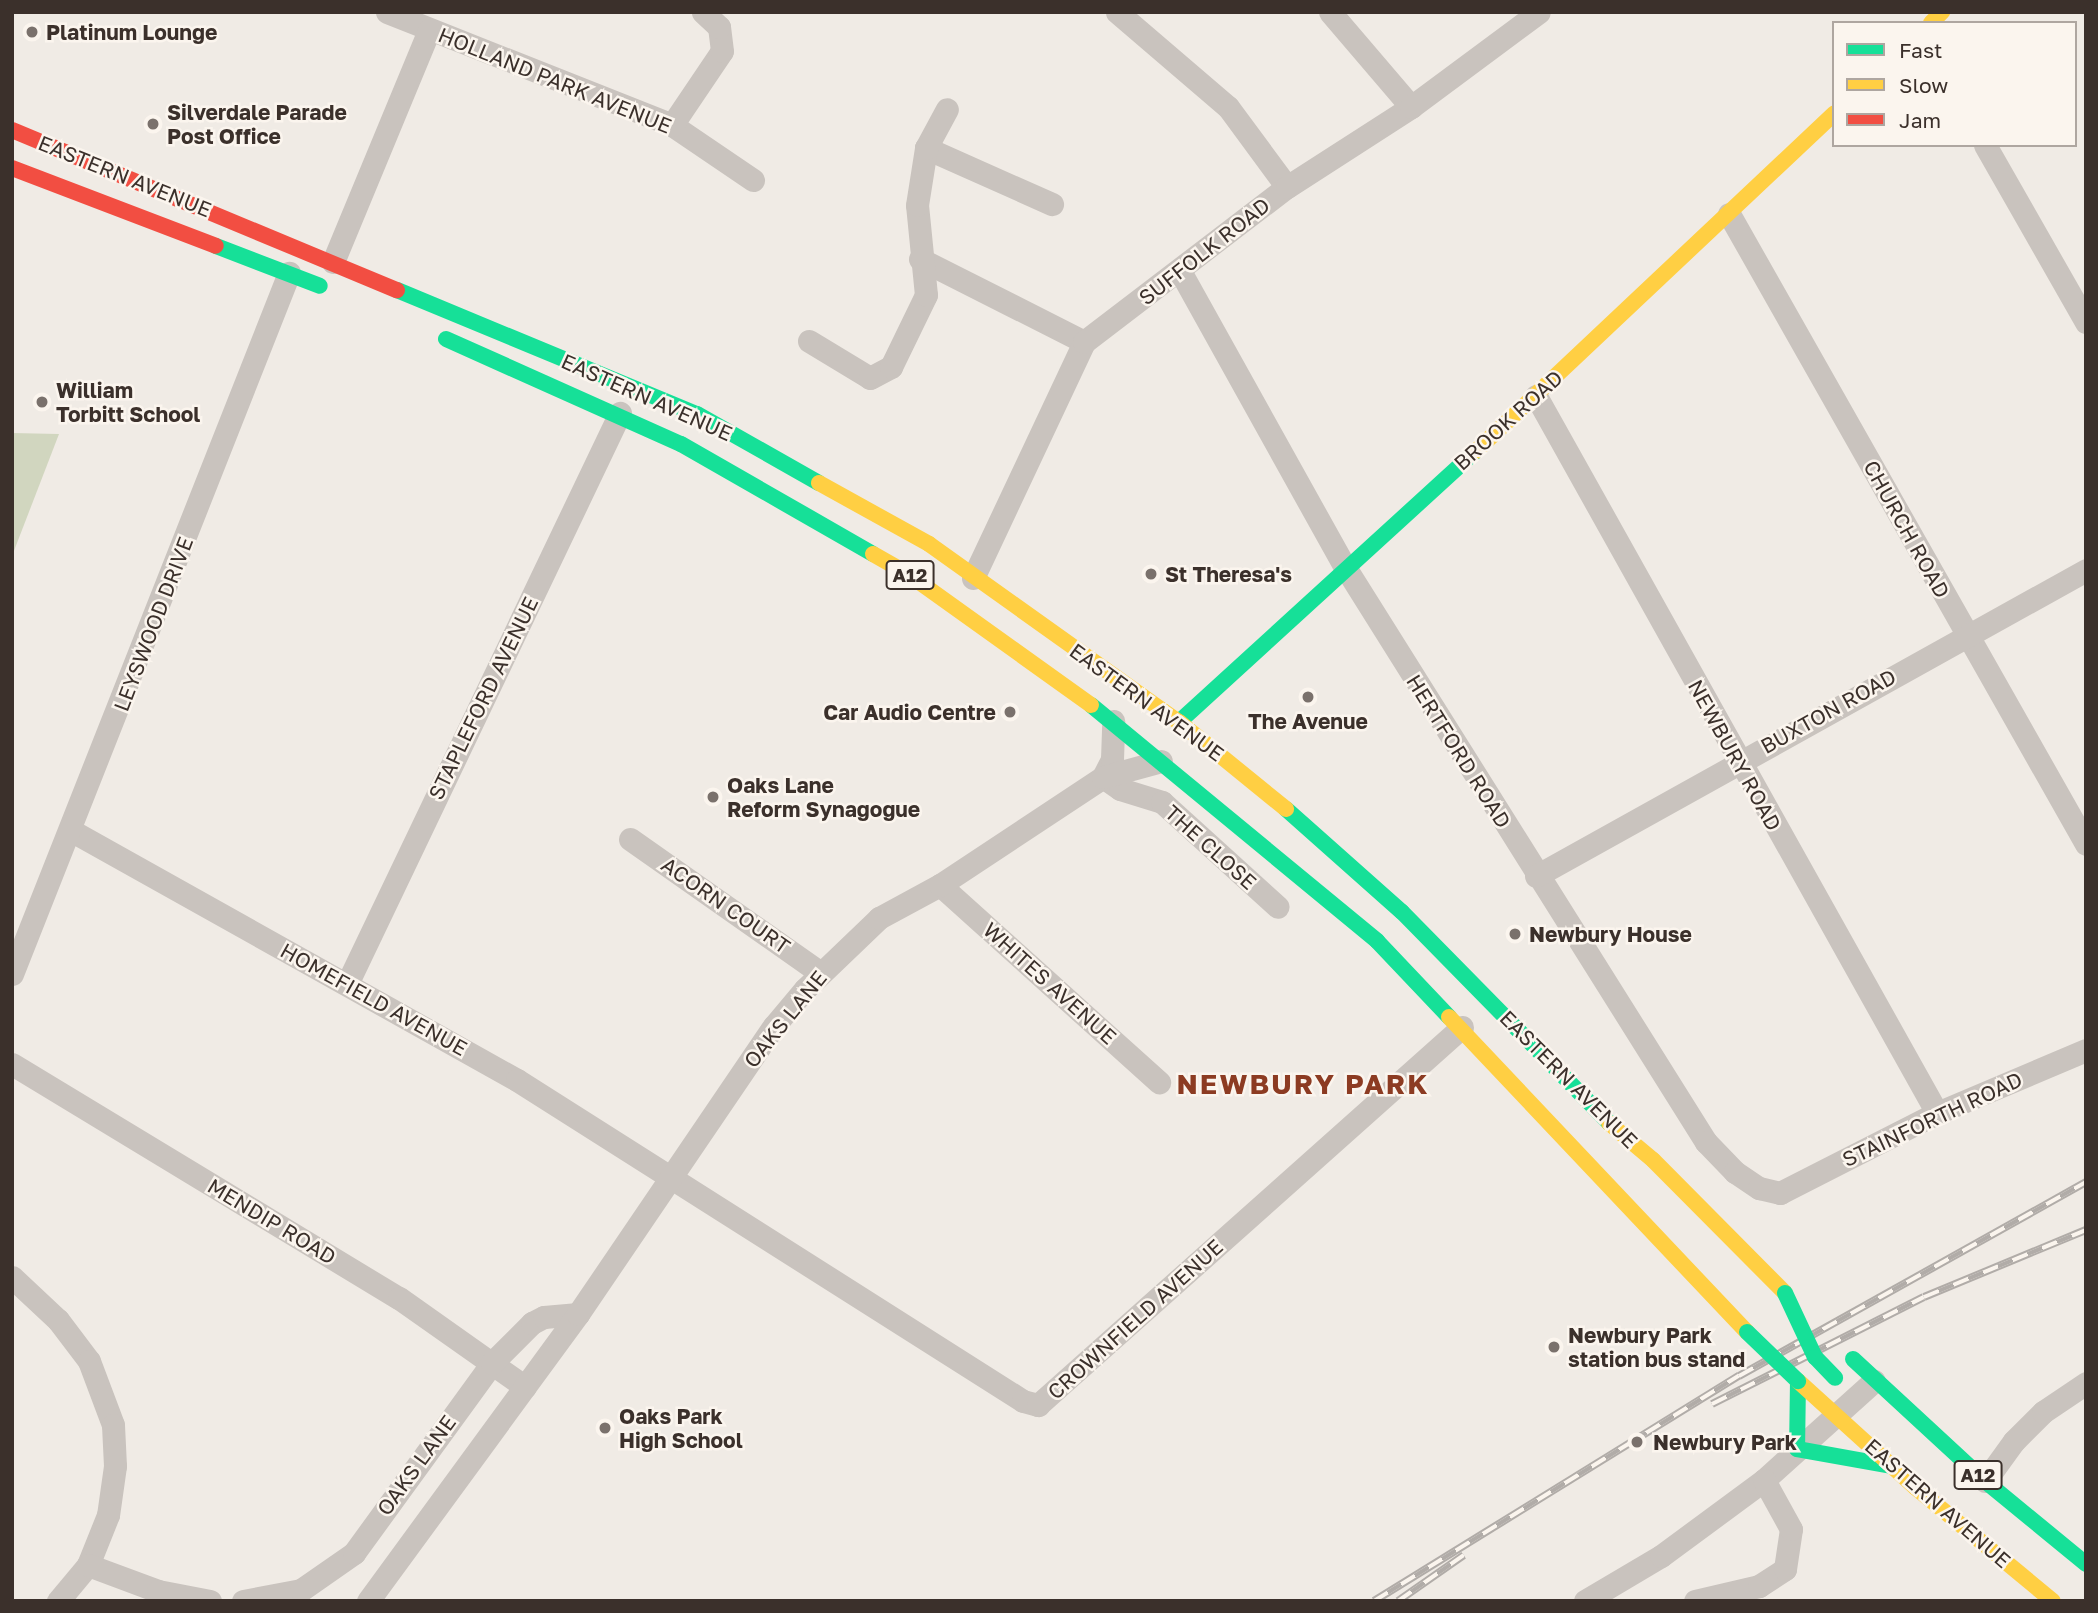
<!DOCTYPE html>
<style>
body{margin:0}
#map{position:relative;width:2098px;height:1613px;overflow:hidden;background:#f0ebe5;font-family:"Golos Text",sans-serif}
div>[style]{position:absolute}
.green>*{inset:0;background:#d1d6bf}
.street>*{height:23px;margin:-11.5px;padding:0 11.5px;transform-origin:11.5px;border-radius:11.5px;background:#c9c3be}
.fast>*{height:16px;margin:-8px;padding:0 8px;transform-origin:8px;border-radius:8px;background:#16e098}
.slow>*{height:16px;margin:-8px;padding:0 8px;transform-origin:8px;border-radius:8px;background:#ffcf43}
.jam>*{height:16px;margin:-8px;padding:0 8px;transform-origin:8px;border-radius:8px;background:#f24e42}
.rail>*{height:8px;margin-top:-4px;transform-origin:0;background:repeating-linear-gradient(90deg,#fbf5ee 0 16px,#b1aca8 0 32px);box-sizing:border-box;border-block:2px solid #b1aca8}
.fast-bridge>*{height:16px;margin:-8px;padding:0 8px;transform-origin:8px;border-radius:8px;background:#16e098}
.dots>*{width:19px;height:19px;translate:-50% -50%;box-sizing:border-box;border:4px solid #fbf5ee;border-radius:50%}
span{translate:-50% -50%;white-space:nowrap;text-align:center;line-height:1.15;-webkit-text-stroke:5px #fbf5ee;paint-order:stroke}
.shield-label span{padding:2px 5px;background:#fbf5ee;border:2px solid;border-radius:5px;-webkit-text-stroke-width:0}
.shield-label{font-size:19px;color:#3b302b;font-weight:700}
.poi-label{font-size:21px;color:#3b302b;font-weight:700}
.left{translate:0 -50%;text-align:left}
.right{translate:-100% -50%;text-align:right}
.street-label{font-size:21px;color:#3b302b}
.district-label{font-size:28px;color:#8c3b22;font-weight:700;letter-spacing:2px}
.frame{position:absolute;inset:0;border:14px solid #3b302b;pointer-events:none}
.legend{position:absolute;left:1832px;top:21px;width:245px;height:126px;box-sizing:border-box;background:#fbf5ee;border:2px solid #aea6a0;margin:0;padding:9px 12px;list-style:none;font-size:21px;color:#3b302b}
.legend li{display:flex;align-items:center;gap:14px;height:35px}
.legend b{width:35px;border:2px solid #aea6a0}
</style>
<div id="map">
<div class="green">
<div style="clip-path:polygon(12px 433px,59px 434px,12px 556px)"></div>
</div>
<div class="street">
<div style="left:387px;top:12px;width:307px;rotate:21.6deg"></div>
<div style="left:672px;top:125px;width:98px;rotate:34.2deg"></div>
<div style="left:1117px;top:12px;width:146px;rotate:40.6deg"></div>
<div style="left:1228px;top:107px;width:99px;rotate:53.6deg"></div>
<div style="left:1330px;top:12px;width:125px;rotate:49.5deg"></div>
<div style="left:672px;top:125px;width:89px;rotate:-56deg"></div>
<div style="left:722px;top:51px;width:24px;rotate:-97deg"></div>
<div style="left:719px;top:27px;width:22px;rotate:-137deg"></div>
<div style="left:1985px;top:145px;width:204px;rotate:60.3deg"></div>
<div style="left:926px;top:148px;width:138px;rotate:24deg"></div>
<div style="left:1729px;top:214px;width:724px;rotate:60.46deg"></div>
<div style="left:920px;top:259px;width:184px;rotate:26.8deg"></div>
<div style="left:333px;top:262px;width:251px;rotate:-67.5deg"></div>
<div style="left:1180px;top:271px;width:339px;rotate:60.9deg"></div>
<div style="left:1345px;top:567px;width:679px;rotate:57.88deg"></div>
<div style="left:1706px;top:1142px;width:42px;rotate:46deg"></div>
<div style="left:1735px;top:1172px;width:29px;rotate:34deg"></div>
<div style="left:1759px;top:1188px;width:22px;rotate:13deg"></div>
<div style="left:1780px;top:1193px;width:176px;rotate:-27deg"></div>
<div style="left:1937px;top:1113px;width:162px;rotate:-22.9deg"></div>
<div style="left:809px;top:341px;width:71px;rotate:31.2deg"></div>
<div style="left:870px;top:378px;width:24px;rotate:-28deg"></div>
<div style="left:891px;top:367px;width:80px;rotate:-64.1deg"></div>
<div style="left:926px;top:295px;width:90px;rotate:-95.7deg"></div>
<div style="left:917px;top:205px;width:58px;rotate:-81deg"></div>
<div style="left:926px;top:148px;width:44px;rotate:-61.7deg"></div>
<div style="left:1536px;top:396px;width:822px;rotate:60.78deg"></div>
<div style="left:973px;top:578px;width:261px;rotate:-64.8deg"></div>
<div style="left:1084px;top:342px;width:255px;rotate:-37.4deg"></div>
<div style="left:1287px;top:187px;width:148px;rotate:-32.8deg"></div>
<div style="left:1411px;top:107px;width:159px;rotate:-36.6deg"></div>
<div style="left:1103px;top:777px;width:21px;rotate:35deg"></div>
<div style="left:1120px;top:789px;width:44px;rotate:17.2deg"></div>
<div style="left:1162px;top:802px;width:156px;rotate:42.2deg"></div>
<div style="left:1103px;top:777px;width:20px;rotate:-63deg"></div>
<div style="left:1112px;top:759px;width:38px;rotate:-88deg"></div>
<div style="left:72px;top:831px;width:510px;rotate:29.23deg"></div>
<div style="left:517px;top:1080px;width:599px;rotate:32.39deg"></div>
<div style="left:1023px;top:1401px;width:16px;rotate:15deg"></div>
<div style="left:1038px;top:1405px;width:568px;rotate:-41.72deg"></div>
<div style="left:630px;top:839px;width:233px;rotate:35.1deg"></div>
<div style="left:1536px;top:876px;width:629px;rotate:-29.09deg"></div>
<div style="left:940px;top:885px;width:295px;rotate:42deg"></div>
<div style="left:12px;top:974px;width:754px;rotate:-68.44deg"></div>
<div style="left:347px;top:984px;width:633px;rotate:-64.45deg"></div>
<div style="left:12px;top:1064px;width:452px;rotate:31.2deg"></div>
<div style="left:399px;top:1298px;width:154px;rotate:35.2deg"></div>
<div style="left:12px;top:1277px;width:63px;rotate:43.1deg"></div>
<div style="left:58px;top:1320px;width:51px;rotate:52.9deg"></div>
<div style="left:89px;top:1361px;width:68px;rotate:69.4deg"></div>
<div style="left:113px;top:1425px;width:41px;rotate:87.2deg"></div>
<div style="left:115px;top:1466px;width:49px;rotate:98.1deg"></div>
<div style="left:108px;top:1515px;width:54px;rotate:111.8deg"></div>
<div style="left:88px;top:1565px;width:47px;rotate:129.8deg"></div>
<div style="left:1985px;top:1481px;width:49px;rotate:-54.1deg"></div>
<div style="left:2014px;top:1441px;width:41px;rotate:-45deg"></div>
<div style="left:2043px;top:1412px;width:52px;rotate:-34deg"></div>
<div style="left:88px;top:1565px;width:75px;rotate:20.4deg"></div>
<div style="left:158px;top:1591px;width:53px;rotate:10.9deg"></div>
<div style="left:243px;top:1601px;width:59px;rotate:-10.7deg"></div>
<div style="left:301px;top:1590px;width:65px;rotate:-34.9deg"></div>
<div style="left:354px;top:1553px;width:235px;rotate:-54deg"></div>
<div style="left:492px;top:1363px;width:57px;rotate:-45deg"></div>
<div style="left:532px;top:1323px;width:13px;rotate:-27deg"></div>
<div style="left:544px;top:1317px;width:34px;rotate:-5deg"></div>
<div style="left:368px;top:1601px;width:356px;rotate:-53.8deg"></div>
<div style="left:578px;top:1314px;width:348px;rotate:-55.8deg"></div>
<div style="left:774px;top:1026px;width:48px;rotate:-50deg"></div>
<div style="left:805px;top:989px;width:103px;rotate:-43.8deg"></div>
<div style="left:879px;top:918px;width:69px;rotate:-28.4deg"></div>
<div style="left:940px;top:885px;width:196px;rotate:-33.5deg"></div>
<div style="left:1103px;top:777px;width:60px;rotate:-15.4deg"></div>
<div style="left:1585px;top:1601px;width:88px;rotate:-30.6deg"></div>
<div style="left:1661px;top:1556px;width:128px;rotate:-36.4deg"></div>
<div style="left:1764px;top:1480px;width:148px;rotate:-42deg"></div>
<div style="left:1695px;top:1601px;width:66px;rotate:-13.2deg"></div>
<div style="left:1759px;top:1586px;width:31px;rotate:-33deg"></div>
<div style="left:1785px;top:1569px;width:40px;rotate:-81.5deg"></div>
<div style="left:1791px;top:1529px;width:56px;rotate:-118.9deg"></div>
</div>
<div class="fast">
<div style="left:216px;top:246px;width:111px;rotate:21deg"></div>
<div style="left:397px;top:290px;width:325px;rotate:22.5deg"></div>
<div style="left:697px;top:414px;width:140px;rotate:29.5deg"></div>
<div style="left:446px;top:339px;width:257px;rotate:24.1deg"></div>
<div style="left:681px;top:444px;width:221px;rotate:29.8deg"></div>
<div style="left:1091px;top:705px;width:371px;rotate:39.5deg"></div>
<div style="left:1377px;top:941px;width:105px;rotate:46.5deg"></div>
<div style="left:1179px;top:722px;width:402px;rotate:-42.4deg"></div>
<div style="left:1286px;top:809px;width:155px;rotate:41.6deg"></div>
<div style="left:1402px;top:912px;width:296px;rotate:45.5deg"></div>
<div style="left:1853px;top:1359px;width:180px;rotate:42.7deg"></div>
<div style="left:1985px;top:1481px;width:131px;rotate:39.4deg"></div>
<div style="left:1798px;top:1381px;width:68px;rotate:90.8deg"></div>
<div style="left:1797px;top:1449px;width:97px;rotate:10.1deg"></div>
</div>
<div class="slow">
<div style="left:1931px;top:23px;width:16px;rotate:-45deg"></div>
<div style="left:1476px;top:451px;width:492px;rotate:-43.3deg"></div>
<div style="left:819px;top:483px;width:126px;rotate:29deg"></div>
<div style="left:929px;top:544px;width:307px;rotate:35.5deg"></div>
<div style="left:1179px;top:722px;width:138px;rotate:39.1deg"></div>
<div style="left:873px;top:554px;width:40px;rotate:29.7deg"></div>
<div style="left:908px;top:574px;width:225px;rotate:35.6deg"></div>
<div style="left:1449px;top:1017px;width:434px;rotate:46.6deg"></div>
<div style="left:1609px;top:1123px;width:57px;rotate:40.1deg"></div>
<div style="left:1653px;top:1160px;width:187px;rotate:45.2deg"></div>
<div style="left:1798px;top:1381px;width:158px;rotate:42.2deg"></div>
<div style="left:1915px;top:1487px;width:179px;rotate:39.6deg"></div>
</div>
<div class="jam">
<div style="left:12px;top:130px;width:417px;rotate:22.6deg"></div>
<div style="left:12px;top:168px;width:218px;rotate:20.9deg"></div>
</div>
<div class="rail">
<div style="left:1712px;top:1404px;width:237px;rotate:-26.8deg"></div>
<div style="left:1924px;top:1297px;width:175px;rotate:-22.5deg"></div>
<div style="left:1374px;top:1601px;width:429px;rotate:-31.7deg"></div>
<div style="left:1739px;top:1376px;width:398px;rotate:-29.2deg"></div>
<div style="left:1398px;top:1601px;width:80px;rotate:-34.9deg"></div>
</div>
<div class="fast-bridge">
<div style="left:1785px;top:1293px;width:71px;rotate:64.9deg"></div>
<div style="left:1815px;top:1357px;width:29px;rotate:46deg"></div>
<div style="left:1747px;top:1332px;width:71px;rotate:43.9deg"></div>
</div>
<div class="dots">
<div style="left:32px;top:32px;background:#7a716c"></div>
<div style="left:153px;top:124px;background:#7a716c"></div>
<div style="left:42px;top:402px;background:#7a716c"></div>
<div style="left:1151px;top:574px;background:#7a716c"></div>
<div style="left:1308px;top:697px;background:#7a716c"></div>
<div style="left:1010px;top:712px;background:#7a716c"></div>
<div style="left:713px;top:797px;background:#7a716c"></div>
<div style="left:1515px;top:934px;background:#7a716c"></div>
<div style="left:1554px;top:1347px;background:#7a716c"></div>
<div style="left:605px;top:1428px;background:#7a716c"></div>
<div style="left:1637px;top:1442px;background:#7a716c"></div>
</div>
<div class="shield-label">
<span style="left:910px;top:575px">A12</span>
<span style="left:1978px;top:1475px">A12</span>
</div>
<div class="poi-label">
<span class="left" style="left:46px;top:32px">Platinum Lounge</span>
<span class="left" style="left:167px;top:124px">Silverdale Parade<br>Post Office</span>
<span class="left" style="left:56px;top:402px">William<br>Torbitt School</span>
<span class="left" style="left:1165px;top:574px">St Theresa's</span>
<span class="right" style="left:996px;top:712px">Car Audio Centre</span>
<span style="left:1308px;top:721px">The Avenue</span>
<span class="left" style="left:727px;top:797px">Oaks Lane<br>Reform Synagogue</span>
<span class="left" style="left:1529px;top:934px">Newbury House</span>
<span class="left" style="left:1568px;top:1347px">Newbury Park<br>station bus stand</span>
<span class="left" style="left:619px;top:1428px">Oaks Park<br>High School</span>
<span class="left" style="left:1653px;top:1442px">Newbury Park</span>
</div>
<div class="street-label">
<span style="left:555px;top:80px;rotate:22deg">HOLLAND PARK AVENUE</span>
<span style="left:125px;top:176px;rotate:22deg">EASTERN AVENUE</span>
<span style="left:1204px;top:251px;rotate:-38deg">SUFFOLK ROAD</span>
<span style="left:647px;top:397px;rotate:24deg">EASTERN AVENUE</span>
<span style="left:1508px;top:420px;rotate:-42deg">BROOK ROAD</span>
<span style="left:1907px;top:529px;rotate:61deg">CHURCH ROAD</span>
<span style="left:153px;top:624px;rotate:-69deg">LEYSWOOD DRIVE</span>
<span style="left:483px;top:698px;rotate:-64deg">STAPLEFORD AVENUE</span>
<span style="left:1147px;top:702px;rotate:36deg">EASTERN AVENUE</span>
<span style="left:1828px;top:711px;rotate:-29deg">BUXTON ROAD</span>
<span style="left:1459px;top:751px;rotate:58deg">HERTFORD ROAD</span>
<span style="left:1735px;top:755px;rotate:61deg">NEWBURY ROAD</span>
<span style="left:1211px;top:847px;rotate:42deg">THE CLOSE</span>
<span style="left:726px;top:905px;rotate:35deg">ACORN COURT</span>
<span style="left:1050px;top:983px;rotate:42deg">WHITES AVENUE</span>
<span style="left:374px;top:999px;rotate:29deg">HOMEFIELD AVENUE</span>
<span style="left:785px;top:1019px;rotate:-51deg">OAKS LANE</span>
<span style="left:1569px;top:1079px;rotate:45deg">EASTERN AVENUE</span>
<span style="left:1932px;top:1119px;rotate:-25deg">STAINFORTH ROAD</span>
<span style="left:272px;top:1221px;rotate:31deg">MENDIP ROAD</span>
<span style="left:1135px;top:1319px;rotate:-42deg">CROWNFIELD AVENUE</span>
<span style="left:416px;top:1465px;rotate:-54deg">OAKS LANE</span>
<span style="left:1938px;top:1503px;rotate:41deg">EASTERN AVENUE</span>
</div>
<div class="district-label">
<span style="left:1303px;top:1084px">NEWBURY PARK</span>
</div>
<div class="frame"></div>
<ul class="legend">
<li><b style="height:9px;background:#16e098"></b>Fast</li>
<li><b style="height:9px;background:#ffcf43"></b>Slow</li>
<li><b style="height:9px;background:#f24e42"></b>Jam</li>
</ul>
</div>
